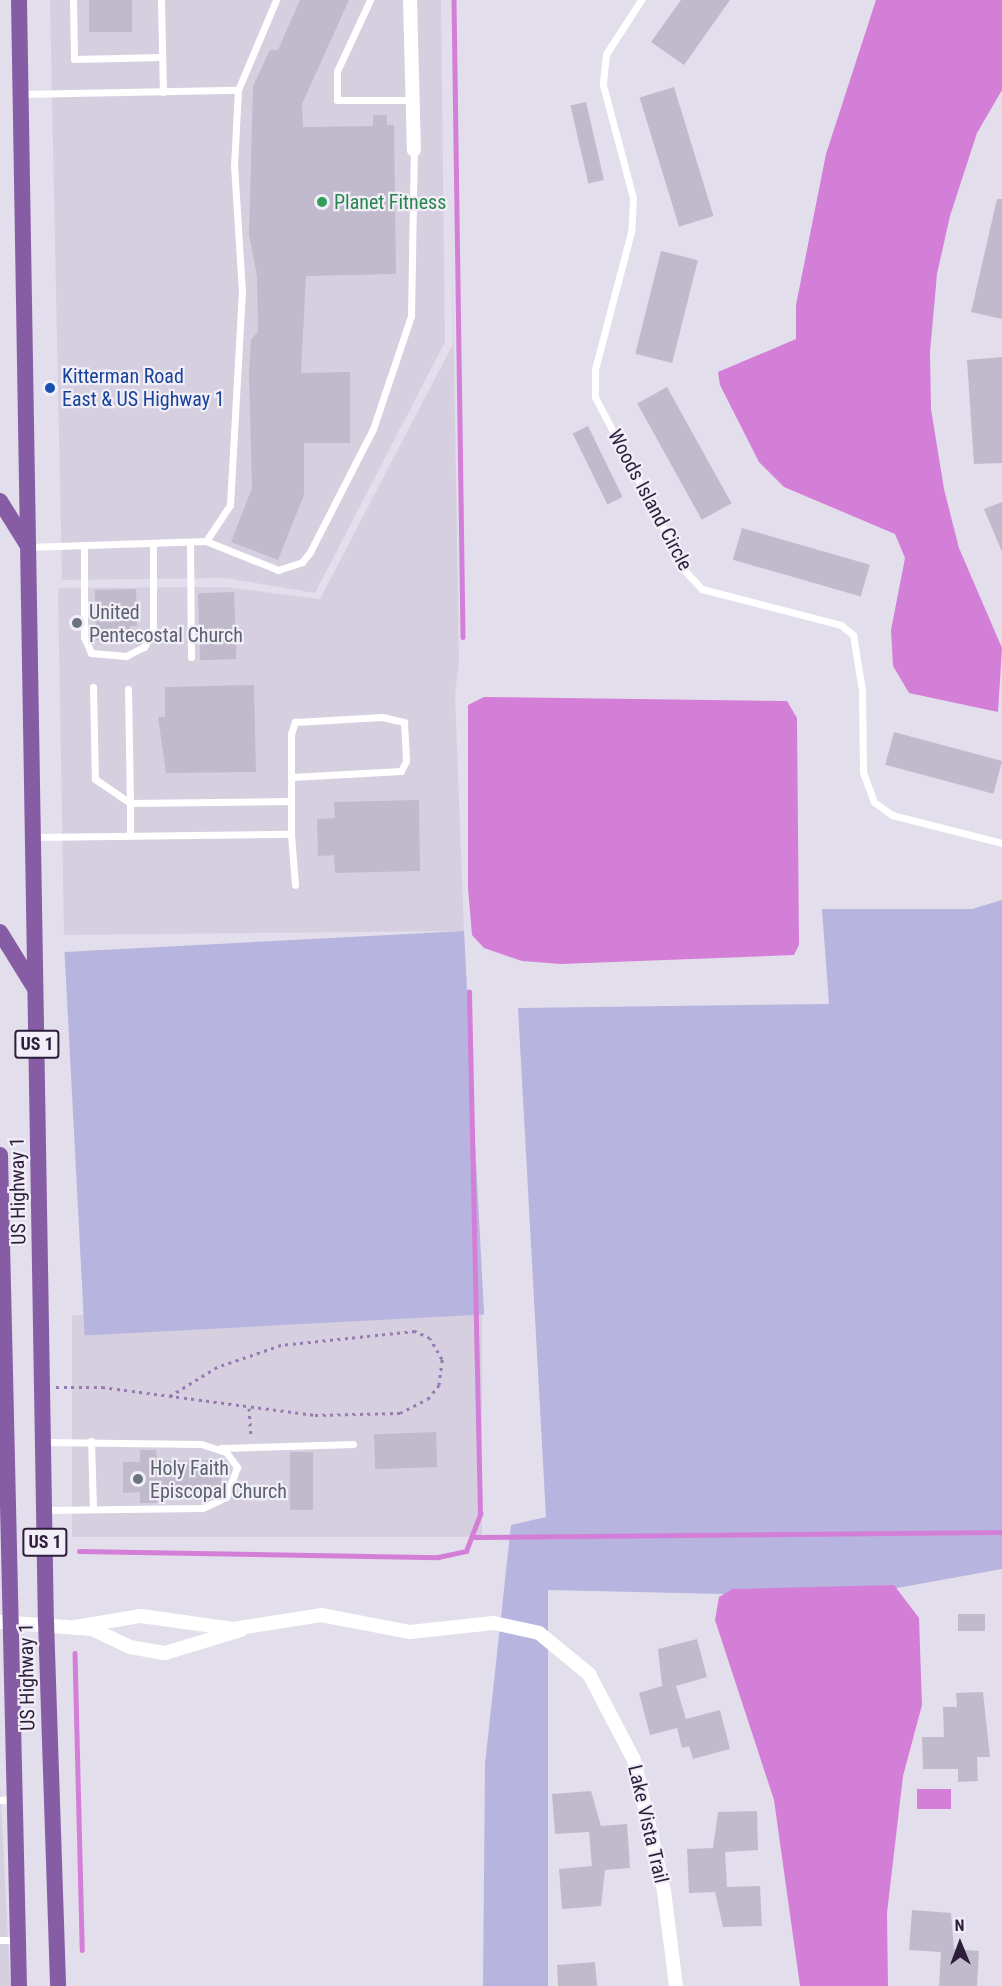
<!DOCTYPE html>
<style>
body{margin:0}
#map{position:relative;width:1002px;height:1986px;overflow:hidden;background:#e3deeb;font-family:"Roboto Condensed",sans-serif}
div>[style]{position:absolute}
.built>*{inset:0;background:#d5cfdf;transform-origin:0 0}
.green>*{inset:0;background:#b7b4df;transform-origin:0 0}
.water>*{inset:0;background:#d47fd7;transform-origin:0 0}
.stream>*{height:4.5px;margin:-2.25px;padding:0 2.25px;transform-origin:2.25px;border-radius:2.25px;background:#d47fd7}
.building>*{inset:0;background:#c1bacc;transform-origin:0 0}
.path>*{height:3px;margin-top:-1.5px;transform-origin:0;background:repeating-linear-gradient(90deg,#977bb2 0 3px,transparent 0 7.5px)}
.service>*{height:7px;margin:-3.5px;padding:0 3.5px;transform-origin:3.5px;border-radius:3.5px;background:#fff}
.minor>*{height:14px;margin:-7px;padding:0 7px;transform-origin:7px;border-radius:7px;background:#fff}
.primary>*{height:16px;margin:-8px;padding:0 8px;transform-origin:8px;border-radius:8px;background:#865da5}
.dots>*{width:16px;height:16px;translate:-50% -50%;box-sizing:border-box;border:3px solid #f1eef8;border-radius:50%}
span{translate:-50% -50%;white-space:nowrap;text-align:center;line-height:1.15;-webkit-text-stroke:4.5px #f1eef8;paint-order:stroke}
.shield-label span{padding:2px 4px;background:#f1eef8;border:2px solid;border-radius:4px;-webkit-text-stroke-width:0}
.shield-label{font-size:18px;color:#2e1e3c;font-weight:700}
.leisure-label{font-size:20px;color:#27864d}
.left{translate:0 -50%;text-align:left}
.transit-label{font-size:20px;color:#164399}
.street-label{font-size:20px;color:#2e1e3c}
.worship-label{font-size:20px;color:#5b616d}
.north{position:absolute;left:930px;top:1914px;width:60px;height:60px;-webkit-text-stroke:4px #f1eef8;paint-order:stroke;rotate:359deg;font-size:16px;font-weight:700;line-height:24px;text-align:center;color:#2e1e3c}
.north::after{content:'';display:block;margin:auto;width:21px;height:27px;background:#2e1e3c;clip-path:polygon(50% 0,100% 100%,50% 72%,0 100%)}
</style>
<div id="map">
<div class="built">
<div style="clip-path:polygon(50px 0,441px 0,445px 342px,315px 593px,226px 578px,62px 580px)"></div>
<div style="clip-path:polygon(451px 175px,459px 662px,455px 694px,464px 931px,64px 935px,58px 588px,225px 587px,320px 599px,453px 344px)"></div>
<div style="left:72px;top:1315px;width:410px;height:222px"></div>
<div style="clip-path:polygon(0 1785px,10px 1978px,11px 1986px,0 1986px)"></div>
</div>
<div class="green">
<div style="clip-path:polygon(1002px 900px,1002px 1569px,897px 1588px,732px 1589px,725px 1594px,548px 1590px,548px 1986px,483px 1986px,485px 1764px,511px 1525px,546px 1517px,518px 1008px,829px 1004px,822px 909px,972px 909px)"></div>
<div style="left:464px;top:931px;width:384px;height:400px;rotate:87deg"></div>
</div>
<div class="water">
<div style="clip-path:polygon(876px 0,1002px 0,1002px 90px,977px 133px,950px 216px,937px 274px,930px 352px,931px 409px,944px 489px,959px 548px,1002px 648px,998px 712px,909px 693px,893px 666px,891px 630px,905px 558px,895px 534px,784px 487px,759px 462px,720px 385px,718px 372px,796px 339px,796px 305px,826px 154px)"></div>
<div style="clip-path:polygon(484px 697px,787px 701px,797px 718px,799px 945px,794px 955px,561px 964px,522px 961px,484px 948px,472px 935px,468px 888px,468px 705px)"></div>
<div style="clip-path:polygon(894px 1585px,919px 1618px,922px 1705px,903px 1776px,887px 1913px,888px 1986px,800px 1986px,774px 1800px,715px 1620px,719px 1597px,732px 1589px)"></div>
<div style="left:917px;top:1789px;width:34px;height:20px"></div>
</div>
<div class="stream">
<div style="left:454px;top:0;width:637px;rotate:89.19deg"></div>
<div style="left:475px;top:1537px;width:527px;rotate:-0.54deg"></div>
<div style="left:79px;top:1551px;width:359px;rotate:1deg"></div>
<div style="left:438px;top:1557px;width:29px;rotate:-12deg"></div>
<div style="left:466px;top:1551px;width:40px;rotate:-69deg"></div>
<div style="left:480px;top:1514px;width:522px;rotate:-91.21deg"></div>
<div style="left:75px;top:1653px;width:297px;rotate:88.6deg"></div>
</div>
<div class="building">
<div style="left:89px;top:0;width:43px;height:32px"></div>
<div style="clip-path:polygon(300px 0,349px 0,302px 104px,303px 127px,373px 126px,373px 115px,387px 115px,387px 125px,394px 125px,396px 274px,306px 276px,301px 373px,350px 372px,350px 443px,304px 443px,304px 495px,278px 560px,231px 542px,252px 488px,249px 374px,251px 339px,258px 332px,257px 276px,249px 235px,253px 86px,270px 50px,278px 50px)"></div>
<div style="clip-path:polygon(681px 0,730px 0,684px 65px,651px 42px)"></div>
<div style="left:674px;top:87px;width:135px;height:36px;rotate:73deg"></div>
<div style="left:586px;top:102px;width:80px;height:16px;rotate:77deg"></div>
<div style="clip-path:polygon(997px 199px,1002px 199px,1002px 319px,971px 312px)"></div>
<div style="left:661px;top:251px;width:38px;height:106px;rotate:14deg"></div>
<div style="clip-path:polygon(1002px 357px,1002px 463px,974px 464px,967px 360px)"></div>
<div style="left:667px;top:387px;width:133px;height:34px;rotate:61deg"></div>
<div style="left:588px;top:426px;width:79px;height:17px;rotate:64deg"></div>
<div style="clip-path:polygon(1002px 502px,1002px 552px,984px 509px)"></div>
<div style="left:742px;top:528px;width:133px;height:33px;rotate:16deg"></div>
<div style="clip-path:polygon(136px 589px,137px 626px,130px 626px,130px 639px,96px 640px,95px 590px)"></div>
<div style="left:234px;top:592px;width:67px;height:36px;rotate:88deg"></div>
<div style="clip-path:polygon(254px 685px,256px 772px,166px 773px,158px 717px,165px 717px,165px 687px)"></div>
<div style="left:894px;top:732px;width:112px;height:34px;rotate:15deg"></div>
<div style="clip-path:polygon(419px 800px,420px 871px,335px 873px,334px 855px,318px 856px,317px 819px,335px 818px,334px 802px)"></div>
<div style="left:436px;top:1432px;width:35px;height:62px;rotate:88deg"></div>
<div style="clip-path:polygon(140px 1450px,156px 1450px,157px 1461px,221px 1460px,222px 1491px,156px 1492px,157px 1503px,140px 1503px,140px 1492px,123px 1493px,123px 1462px,140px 1462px)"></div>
<div style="left:290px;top:1452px;width:23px;height:58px"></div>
<div style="left:958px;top:1614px;width:27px;height:17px"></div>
<div style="clip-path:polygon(697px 1639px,707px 1677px,676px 1686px,686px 1719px,720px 1710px,730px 1749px,693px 1759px,689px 1746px,682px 1748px,677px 1728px,650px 1735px,639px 1693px,662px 1686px,658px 1649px)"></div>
<div style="clip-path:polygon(983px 1692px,990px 1757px,977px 1757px,978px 1781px,958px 1782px,958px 1769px,923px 1769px,922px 1737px,944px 1737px,943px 1707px,957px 1707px,956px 1693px)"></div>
<div style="clip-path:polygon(591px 1791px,601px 1826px,627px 1824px,630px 1868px,605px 1870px,601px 1906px,562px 1909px,559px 1869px,592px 1866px,589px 1832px,555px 1834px,552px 1794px)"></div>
<div style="clip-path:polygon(757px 1811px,758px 1850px,725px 1852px,727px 1887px,760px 1886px,762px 1926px,723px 1927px,715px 1892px,689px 1893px,687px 1849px,713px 1848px,718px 1812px)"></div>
<div style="clip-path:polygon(912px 1910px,951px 1913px,954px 1949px,979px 1951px,977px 1986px,939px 1986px,941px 1952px,909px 1950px)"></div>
<div style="clip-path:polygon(595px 1962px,597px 1986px,558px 1986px,557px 1965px)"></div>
</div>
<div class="path">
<div style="left:56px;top:1387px;width:46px"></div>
<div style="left:102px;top:1387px;width:215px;rotate:7.5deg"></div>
<div style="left:315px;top:1415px;width:85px;rotate:-1.3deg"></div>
<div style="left:400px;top:1413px;width:31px;rotate:-27deg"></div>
<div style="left:428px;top:1399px;width:18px;rotate:-52deg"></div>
<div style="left:439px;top:1385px;width:26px;rotate:-83deg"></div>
<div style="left:442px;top:1359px;width:24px;rotate:-120deg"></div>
<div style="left:430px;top:1338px;width:17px;rotate:-155deg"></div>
<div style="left:415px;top:1331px;width:135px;rotate:174deg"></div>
<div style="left:281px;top:1345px;width:68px;rotate:161deg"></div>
<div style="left:217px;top:1367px;width:55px;rotate:148.3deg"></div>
<div style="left:249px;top:1408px;width:28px;rotate:86deg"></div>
</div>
<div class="service">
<div style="left:73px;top:0;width:59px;rotate:89deg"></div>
<div style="left:74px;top:59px;width:88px;rotate:-1.3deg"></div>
<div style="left:161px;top:0;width:92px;rotate:88.8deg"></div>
<div style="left:370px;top:0;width:78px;rotate:114.9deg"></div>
<div style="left:337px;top:71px;width:29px;rotate:90deg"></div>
<div style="left:337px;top:100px;width:76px"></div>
<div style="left:641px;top:0;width:64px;rotate:122.9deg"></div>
<div style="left:606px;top:54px;width:31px;rotate:96deg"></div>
<div style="left:603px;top:85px;width:117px;rotate:75.1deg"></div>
<div style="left:633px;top:198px;width:34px;rotate:93deg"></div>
<div style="left:631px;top:232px;width:142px;rotate:104.7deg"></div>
<div style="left:595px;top:369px;width:28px;rotate:90deg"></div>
<div style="left:595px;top:397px;width:197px;rotate:62.5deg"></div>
<div style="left:686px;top:572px;width:23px;rotate:47deg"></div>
<div style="left:702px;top:589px;width:144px;rotate:14.5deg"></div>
<div style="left:841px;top:625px;width:16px;rotate:40deg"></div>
<div style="left:853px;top:635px;width:56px;rotate:80.7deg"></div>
<div style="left:862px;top:690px;width:82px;rotate:89.3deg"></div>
<div style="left:863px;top:772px;width:32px;rotate:70deg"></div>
<div style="left:874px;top:802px;width:22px;rotate:36deg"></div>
<div style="left:892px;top:815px;width:114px;rotate:14.3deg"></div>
<div style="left:21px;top:94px;width:217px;rotate:-1.1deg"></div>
<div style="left:206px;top:541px;width:78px;rotate:21.9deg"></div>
<div style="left:278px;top:570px;width:25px;rotate:-18deg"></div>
<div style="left:302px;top:562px;width:13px;rotate:-51deg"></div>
<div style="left:310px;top:552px;width:138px;rotate:-62.9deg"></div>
<div style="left:373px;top:429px;width:119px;rotate:-71.4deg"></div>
<div style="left:411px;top:316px;width:166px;rotate:-89deg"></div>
<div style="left:190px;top:544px;width:113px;rotate:89.5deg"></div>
<div style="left:84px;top:546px;width:91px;rotate:90deg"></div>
<div style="left:84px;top:637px;width:17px;rotate:66deg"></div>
<div style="left:91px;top:653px;width:35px;rotate:5deg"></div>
<div style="left:126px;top:656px;width:20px;rotate:-27deg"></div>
<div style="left:144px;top:647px;width:17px;rotate:-59deg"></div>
<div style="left:153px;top:632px;width:87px;rotate:-90deg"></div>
<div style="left:28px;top:547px;width:178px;rotate:-1.9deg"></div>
<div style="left:206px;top:541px;width:43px;rotate:-56.3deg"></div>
<div style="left:230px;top:505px;width:213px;rotate:-86.8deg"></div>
<div style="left:242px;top:292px;width:126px;rotate:-93.6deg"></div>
<div style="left:234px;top:166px;width:76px;rotate:-87deg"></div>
<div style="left:238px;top:90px;width:98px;rotate:-67.1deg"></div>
<div style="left:93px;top:687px;width:92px;rotate:88.8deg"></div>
<div style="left:95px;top:779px;width:42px;rotate:34.4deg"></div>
<div style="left:130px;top:803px;width:32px;rotate:90deg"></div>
<div style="left:128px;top:689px;width:114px;rotate:89deg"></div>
<div style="left:130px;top:803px;width:161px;rotate:-0.7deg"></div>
<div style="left:291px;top:834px;width:51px;rotate:85.5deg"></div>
<div style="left:33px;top:837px;width:258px;rotate:-0.7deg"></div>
<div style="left:291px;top:834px;width:100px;rotate:-90deg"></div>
<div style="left:291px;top:734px;width:13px;rotate:-72deg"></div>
<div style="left:295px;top:722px;width:87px;rotate:-3.3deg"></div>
<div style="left:382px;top:717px;width:23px;rotate:13deg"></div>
<div style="left:404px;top:722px;width:39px;rotate:87deg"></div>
<div style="left:406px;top:761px;width:11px;rotate:117deg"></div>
<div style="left:401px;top:771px;width:110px;rotate:176.9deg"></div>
<div style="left:91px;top:1441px;width:68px;rotate:88.3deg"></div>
<div style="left:43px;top:1442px;width:158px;rotate:0.7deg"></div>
<div style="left:201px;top:1444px;width:26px;rotate:18deg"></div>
<div style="left:226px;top:1452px;width:19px;rotate:54deg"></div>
<div style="left:237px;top:1467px;width:32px;rotate:110deg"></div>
<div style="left:226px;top:1497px;width:26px;rotate:155deg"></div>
<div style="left:202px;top:1508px;width:157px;rotate:179.3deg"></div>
<div style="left:221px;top:1448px;width:132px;rotate:-1.7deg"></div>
<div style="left:0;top:1800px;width:12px;rotate:-5deg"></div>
<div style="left:0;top:1940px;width:16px"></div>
</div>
<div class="minor">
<div style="left:410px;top:0;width:150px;rotate:88.5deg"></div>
<div style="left:0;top:1622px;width:92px;rotate:4.4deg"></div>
<div style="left:92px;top:1629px;width:42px;rotate:25.3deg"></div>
<div style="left:130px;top:1647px;width:36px;rotate:10deg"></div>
<div style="left:165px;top:1653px;width:79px;rotate:-16.8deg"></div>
<div style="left:75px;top:1627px;width:67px;rotate:-9.5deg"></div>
<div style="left:141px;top:1616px;width:93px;rotate:8deg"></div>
<div style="left:233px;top:1629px;width:89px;rotate:-9deg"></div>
<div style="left:321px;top:1615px;width:91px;rotate:10.8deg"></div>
<div style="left:410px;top:1632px;width:84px;rotate:-6.1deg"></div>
<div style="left:494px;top:1623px;width:46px;rotate:12.5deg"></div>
<div style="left:539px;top:1633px;width:65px;rotate:39.4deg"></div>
<div style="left:589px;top:1674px;width:97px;rotate:62.4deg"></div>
<div style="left:634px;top:1760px;width:134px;rotate:77.1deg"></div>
<div style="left:664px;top:1891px;width:96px;rotate:82.8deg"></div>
</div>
<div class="primary">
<div style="left:19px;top:0;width:1621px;rotate:89.05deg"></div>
<div style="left:46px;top:1621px;width:365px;rotate:88.1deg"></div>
<div style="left:0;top:501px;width:53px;rotate:58.1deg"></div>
<div style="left:0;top:932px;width:65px;rotate:58.3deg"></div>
<div style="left:0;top:1155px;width:831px;rotate:88.69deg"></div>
</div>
<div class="dots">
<div style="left:322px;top:202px;background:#2e9e5b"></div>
<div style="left:50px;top:388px;background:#1a4fb4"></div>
<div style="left:77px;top:623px;background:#6b7280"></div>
<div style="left:138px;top:1479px;background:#6b7280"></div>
</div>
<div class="shield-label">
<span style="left:37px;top:1044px">US 1</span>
<span style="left:45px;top:1542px">US 1</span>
</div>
<div class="leisure-label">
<span class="left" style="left:334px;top:202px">Planet Fitness</span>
</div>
<div class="transit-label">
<span class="left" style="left:62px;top:388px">Kitterman Road<br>East &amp; US Highway 1</span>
</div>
<div class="street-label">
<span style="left:650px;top:500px;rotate:62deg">Woods Island Circle</span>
<span style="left:18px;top:1191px;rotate:-91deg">US Highway 1</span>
<span style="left:27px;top:1677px;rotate:-91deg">US Highway 1</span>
<span style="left:648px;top:1824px;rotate:77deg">Lake Vista Trail</span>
</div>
<div class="worship-label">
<span class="left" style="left:89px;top:624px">United<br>Pentecostal Church</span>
<span class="left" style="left:150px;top:1480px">Holy Faith<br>Episcopal Church</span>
</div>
<div class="north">N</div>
</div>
